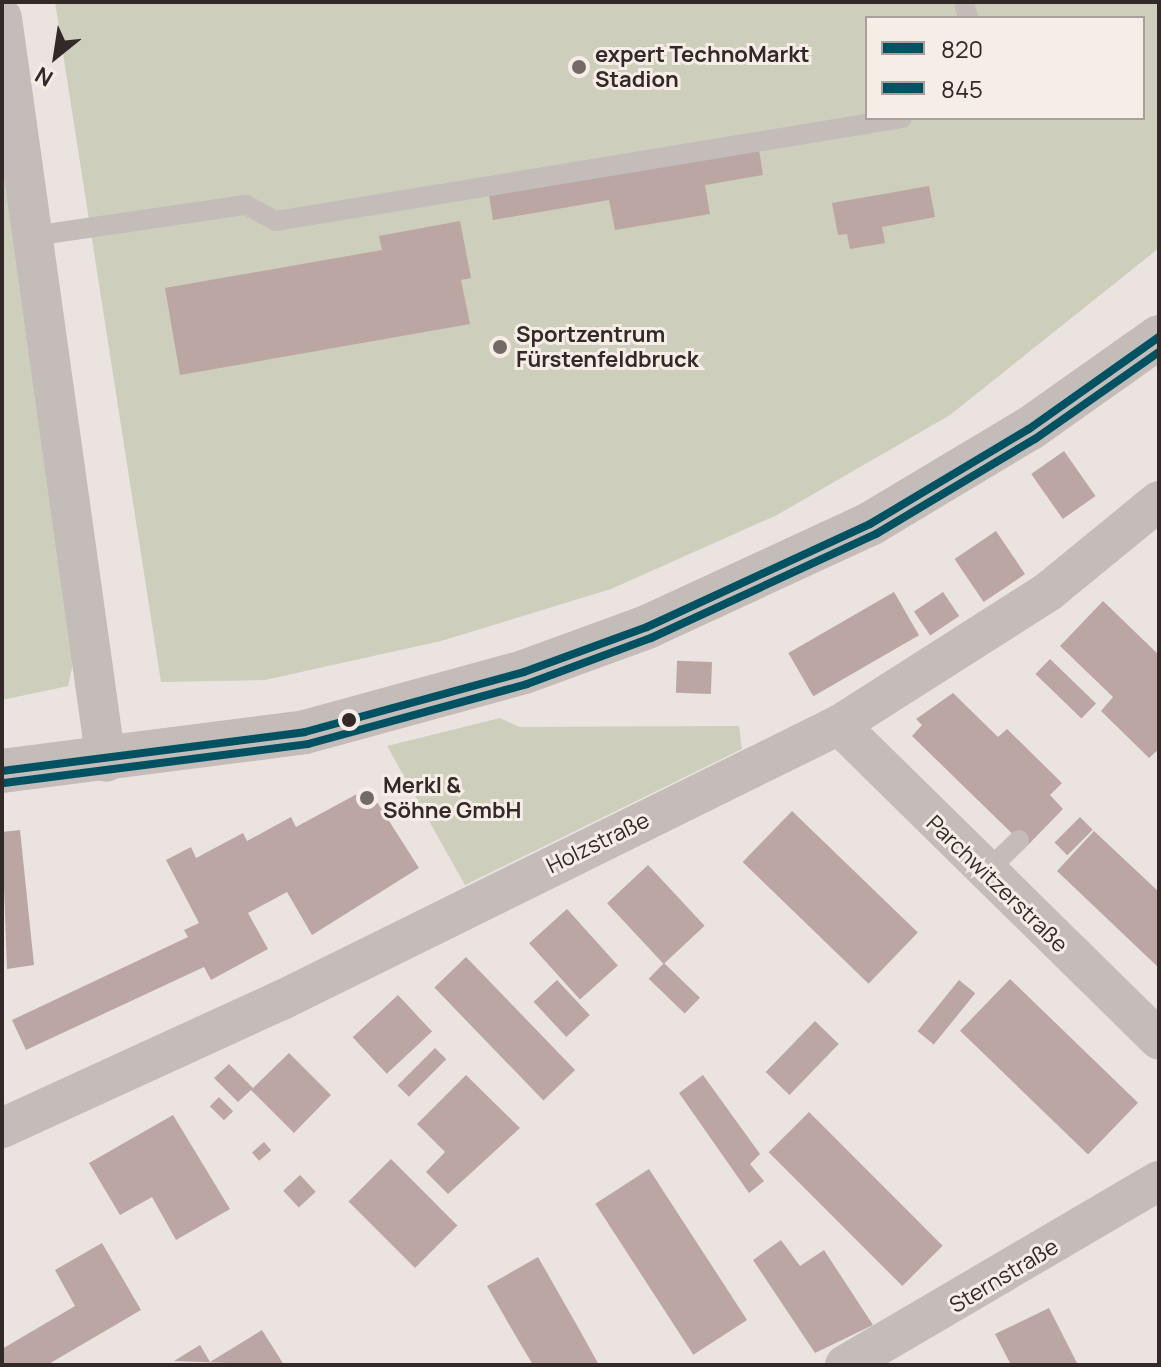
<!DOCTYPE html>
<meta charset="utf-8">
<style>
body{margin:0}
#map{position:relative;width:1161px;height:1367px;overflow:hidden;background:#eae3e0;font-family:Manrope,sans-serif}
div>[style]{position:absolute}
.green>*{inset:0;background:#cdcebb}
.building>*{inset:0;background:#bca6a3;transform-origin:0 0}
.service>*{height:20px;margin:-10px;padding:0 10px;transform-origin:10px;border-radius:10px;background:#c3bcb9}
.minor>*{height:40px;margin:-20px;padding:0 20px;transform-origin:20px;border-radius:20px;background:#c3bcb9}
.tertiary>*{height:44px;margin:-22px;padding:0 22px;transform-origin:22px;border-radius:22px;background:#c3bcb9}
.bus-1>*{height:8px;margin:-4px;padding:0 4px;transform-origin:4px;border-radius:4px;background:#005262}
.bus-2>*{height:8px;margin:-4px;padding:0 4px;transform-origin:4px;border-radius:4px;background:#005262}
.dots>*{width:22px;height:22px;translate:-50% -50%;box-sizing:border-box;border:4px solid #f7ede7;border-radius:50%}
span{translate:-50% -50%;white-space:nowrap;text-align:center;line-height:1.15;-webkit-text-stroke:6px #f7ede7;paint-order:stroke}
.poi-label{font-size:22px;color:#332928;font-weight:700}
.left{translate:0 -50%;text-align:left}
.street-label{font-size:22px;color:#332928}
.frame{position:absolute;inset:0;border:4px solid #332928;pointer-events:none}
.legend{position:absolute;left:865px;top:16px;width:280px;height:104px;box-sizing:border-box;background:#f7ede7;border:2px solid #a99f9b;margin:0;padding:10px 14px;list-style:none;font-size:24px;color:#332928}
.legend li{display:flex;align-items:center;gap:16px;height:40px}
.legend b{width:40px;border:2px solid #a99f9b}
.north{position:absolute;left:16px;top:16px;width:80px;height:80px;-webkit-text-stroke:6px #f7ede7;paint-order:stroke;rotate:210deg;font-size:22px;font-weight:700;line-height:32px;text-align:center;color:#332928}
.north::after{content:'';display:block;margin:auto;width:28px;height:36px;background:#332928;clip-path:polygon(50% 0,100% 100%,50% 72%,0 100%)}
</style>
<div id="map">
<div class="green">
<div style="clip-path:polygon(evenodd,55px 2px,1159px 2px,1159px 248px,950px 415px,777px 515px,611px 589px,441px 641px,265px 680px,161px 682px,55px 2px,867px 18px,1143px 18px,1143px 118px,867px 118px,867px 18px)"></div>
<div style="clip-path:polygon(2px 144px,78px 642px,68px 686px,2px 700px)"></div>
<div style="clip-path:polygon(500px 718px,519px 727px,739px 726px,742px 749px,465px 885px,387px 746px)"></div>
</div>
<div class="building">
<div style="clip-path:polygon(758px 144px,763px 175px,705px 185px,710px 214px,615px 230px,609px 200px,493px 220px,488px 189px)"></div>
<div style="clip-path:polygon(929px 186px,935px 217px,882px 227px,885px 243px,850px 249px,847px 234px,838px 235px,832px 203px)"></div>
<div style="clip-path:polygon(460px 221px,471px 278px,461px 280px,470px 324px,180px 375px,165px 288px,382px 250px,379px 236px)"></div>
<div style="left:1064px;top:451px;width:55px;height:40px;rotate:55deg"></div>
<div style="left:996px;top:531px;width:52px;height:50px;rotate:56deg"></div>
<div style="left:894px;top:592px;width:50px;height:122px;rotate:60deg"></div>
<div style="left:943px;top:592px;width:29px;height:35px;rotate:56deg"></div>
<div style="clip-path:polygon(1103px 601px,1159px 655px,1159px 749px,1149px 758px,1101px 711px,1113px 697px,1060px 646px)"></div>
<div style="left:1050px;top:659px;width:64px;height:21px;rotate:44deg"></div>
<div style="left:712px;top:662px;width:32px;height:35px;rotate:92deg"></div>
<div style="clip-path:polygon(953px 693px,998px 737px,1007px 729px,1062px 783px,1050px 795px,1063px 809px,1026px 847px,912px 736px,922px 725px,916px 719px)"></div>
<div style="clip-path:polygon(368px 788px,419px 868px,312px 935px,287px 892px,248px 913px,268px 949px,211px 980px,204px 967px,26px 1050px,12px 1020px,188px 937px,184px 930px,199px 923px,166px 860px,191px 847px,196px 858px,243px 833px,247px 841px,291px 817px,296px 827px)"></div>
<div style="left:792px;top:811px;width:175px;height:71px;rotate:44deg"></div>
<div style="left:1080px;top:817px;width:18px;height:36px;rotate:45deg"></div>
<div style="clip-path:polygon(20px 830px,34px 965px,7px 969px,2px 832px)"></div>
<div style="clip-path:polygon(1094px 831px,1159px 892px,1159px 968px,1057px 871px)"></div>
<div style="left:648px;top:865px;width:83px;height:56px;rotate:47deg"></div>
<div style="left:567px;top:909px;width:76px;height:51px;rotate:48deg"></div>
<div style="left:466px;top:957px;width:157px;height:44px;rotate:46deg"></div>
<div style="left:664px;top:963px;width:50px;height:22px;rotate:44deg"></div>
<div style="left:1010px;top:979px;width:178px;height:72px;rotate:44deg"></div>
<div style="left:557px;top:980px;width:48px;height:32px;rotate:47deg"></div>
<div style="left:959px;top:980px;width:21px;height:66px;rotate:39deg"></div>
<div style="left:398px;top:995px;width:50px;height:62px;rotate:47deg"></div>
<div style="left:815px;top:1021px;width:33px;height:71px;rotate:44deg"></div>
<div style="left:435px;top:1048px;width:16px;height:53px;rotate:45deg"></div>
<div style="clip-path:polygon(289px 1053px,331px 1095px,294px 1133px,251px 1090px,238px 1102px,214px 1078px,229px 1064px,253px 1088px)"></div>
<div style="clip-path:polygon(466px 1075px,520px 1128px,448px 1194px,426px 1172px,445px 1152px,417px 1124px)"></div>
<div style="clip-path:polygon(703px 1075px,760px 1154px,750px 1164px,764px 1181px,749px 1193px,679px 1093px)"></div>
<div style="left:219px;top:1097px;width:20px;height:13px;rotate:45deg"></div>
<div style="left:809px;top:1112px;width:189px;height:57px;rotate:45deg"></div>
<div style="clip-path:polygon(173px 1115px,230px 1209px,176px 1240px,152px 1197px,120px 1215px,89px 1163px)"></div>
<div style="left:264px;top:1142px;width:11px;height:16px;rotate:49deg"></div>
<div style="left:391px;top:1159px;width:94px;height:60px;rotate:45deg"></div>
<div style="left:649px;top:1169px;width:180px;height:64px;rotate:57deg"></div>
<div style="left:300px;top:1175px;width:23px;height:23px;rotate:47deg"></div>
<div style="clip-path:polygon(781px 1240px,800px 1266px,824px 1250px,873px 1325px,815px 1353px,753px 1260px)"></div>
<div style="clip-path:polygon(102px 1243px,141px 1310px,47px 1365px,2px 1365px,2px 1349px,75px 1306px,55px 1270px)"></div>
<div style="clip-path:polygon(538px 1257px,579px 1329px,599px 1365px,533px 1365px,507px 1321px,487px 1286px)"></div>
<div style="clip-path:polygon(1049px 1308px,1078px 1365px,1011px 1365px,995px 1334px)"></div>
<div style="clip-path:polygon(262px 1330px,284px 1365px,174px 1361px,200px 1345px,210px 1362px)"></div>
</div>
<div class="service">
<div style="left:964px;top:2px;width:16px;rotate:76deg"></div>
<div style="left:33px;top:236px;width:215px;rotate:-8.3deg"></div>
<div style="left:246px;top:205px;width:34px;rotate:28deg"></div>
<div style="left:276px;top:221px;width:634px;rotate:-9.34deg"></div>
<div style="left:986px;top:872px;width:46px;rotate:-44.1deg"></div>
</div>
<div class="minor">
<div style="left:2px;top:18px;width:751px;rotate:82.04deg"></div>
<div style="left:839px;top:725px;width:449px;rotate:44.5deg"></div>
<div style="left:2px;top:1128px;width:308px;rotate:-24.6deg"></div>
<div style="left:282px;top:1000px;width:621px;rotate:-26.28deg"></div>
<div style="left:839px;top:725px;width:249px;rotate:-32.5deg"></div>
<div style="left:1049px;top:591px;width:142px;rotate:-39.3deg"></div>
<div style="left:845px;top:1365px;width:364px;rotate:-30.4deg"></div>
</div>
<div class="tertiary">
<div style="left:2px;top:771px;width:305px;rotate:-7.3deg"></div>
<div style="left:305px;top:732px;width:227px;rotate:-15.3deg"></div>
<div style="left:524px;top:672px;width:131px;rotate:-20.1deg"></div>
<div style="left:647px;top:627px;width:246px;rotate:-24.8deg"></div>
<div style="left:870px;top:524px;width:185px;rotate:-30.9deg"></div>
<div style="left:1029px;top:429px;width:159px;rotate:-35.3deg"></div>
</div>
<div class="bus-1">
<div style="left:2px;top:771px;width:305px;rotate:-7.3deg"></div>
<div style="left:305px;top:732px;width:227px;rotate:-15.3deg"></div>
<div style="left:524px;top:672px;width:131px;rotate:-20.1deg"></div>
<div style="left:647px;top:627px;width:246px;rotate:-24.8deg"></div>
<div style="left:870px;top:524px;width:185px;rotate:-30.9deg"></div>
<div style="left:1029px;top:429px;width:159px;rotate:-35.3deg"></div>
</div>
<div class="bus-2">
<div style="left:4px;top:783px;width:306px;rotate:-7.3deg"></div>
<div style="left:308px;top:744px;width:227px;rotate:-15.3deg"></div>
<div style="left:527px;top:684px;width:132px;rotate:-20.4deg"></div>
<div style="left:651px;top:638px;width:248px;rotate:-24.8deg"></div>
<div style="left:876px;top:534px;width:185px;rotate:-30.9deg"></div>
<div style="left:1035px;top:439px;width:151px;rotate:-35.1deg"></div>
</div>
<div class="dots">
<div style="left:579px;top:67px;background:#736a68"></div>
<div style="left:500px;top:347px;background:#736a68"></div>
<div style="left:349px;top:720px;background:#332928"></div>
<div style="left:367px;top:798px;background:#736a68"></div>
</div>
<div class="poi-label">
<span class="left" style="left:595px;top:67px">expert TechnoMarkt<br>Stadion</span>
<span class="left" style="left:516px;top:347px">Sportzentrum<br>Fürstenfeldbruck</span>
<span class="left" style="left:383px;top:798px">Merkl &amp;<br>Söhne GmbH</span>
</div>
<div class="street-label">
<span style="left:598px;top:843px;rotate:-26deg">Holzstraße</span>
<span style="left:997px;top:884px;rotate:44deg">Parchwitzerstraße</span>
<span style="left:1004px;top:1276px;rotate:-31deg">Sternstraße</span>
</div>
<div class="frame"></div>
<ul class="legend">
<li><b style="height:10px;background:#005262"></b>820</li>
<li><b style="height:10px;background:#005262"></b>845</li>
</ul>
<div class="north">N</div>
</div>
